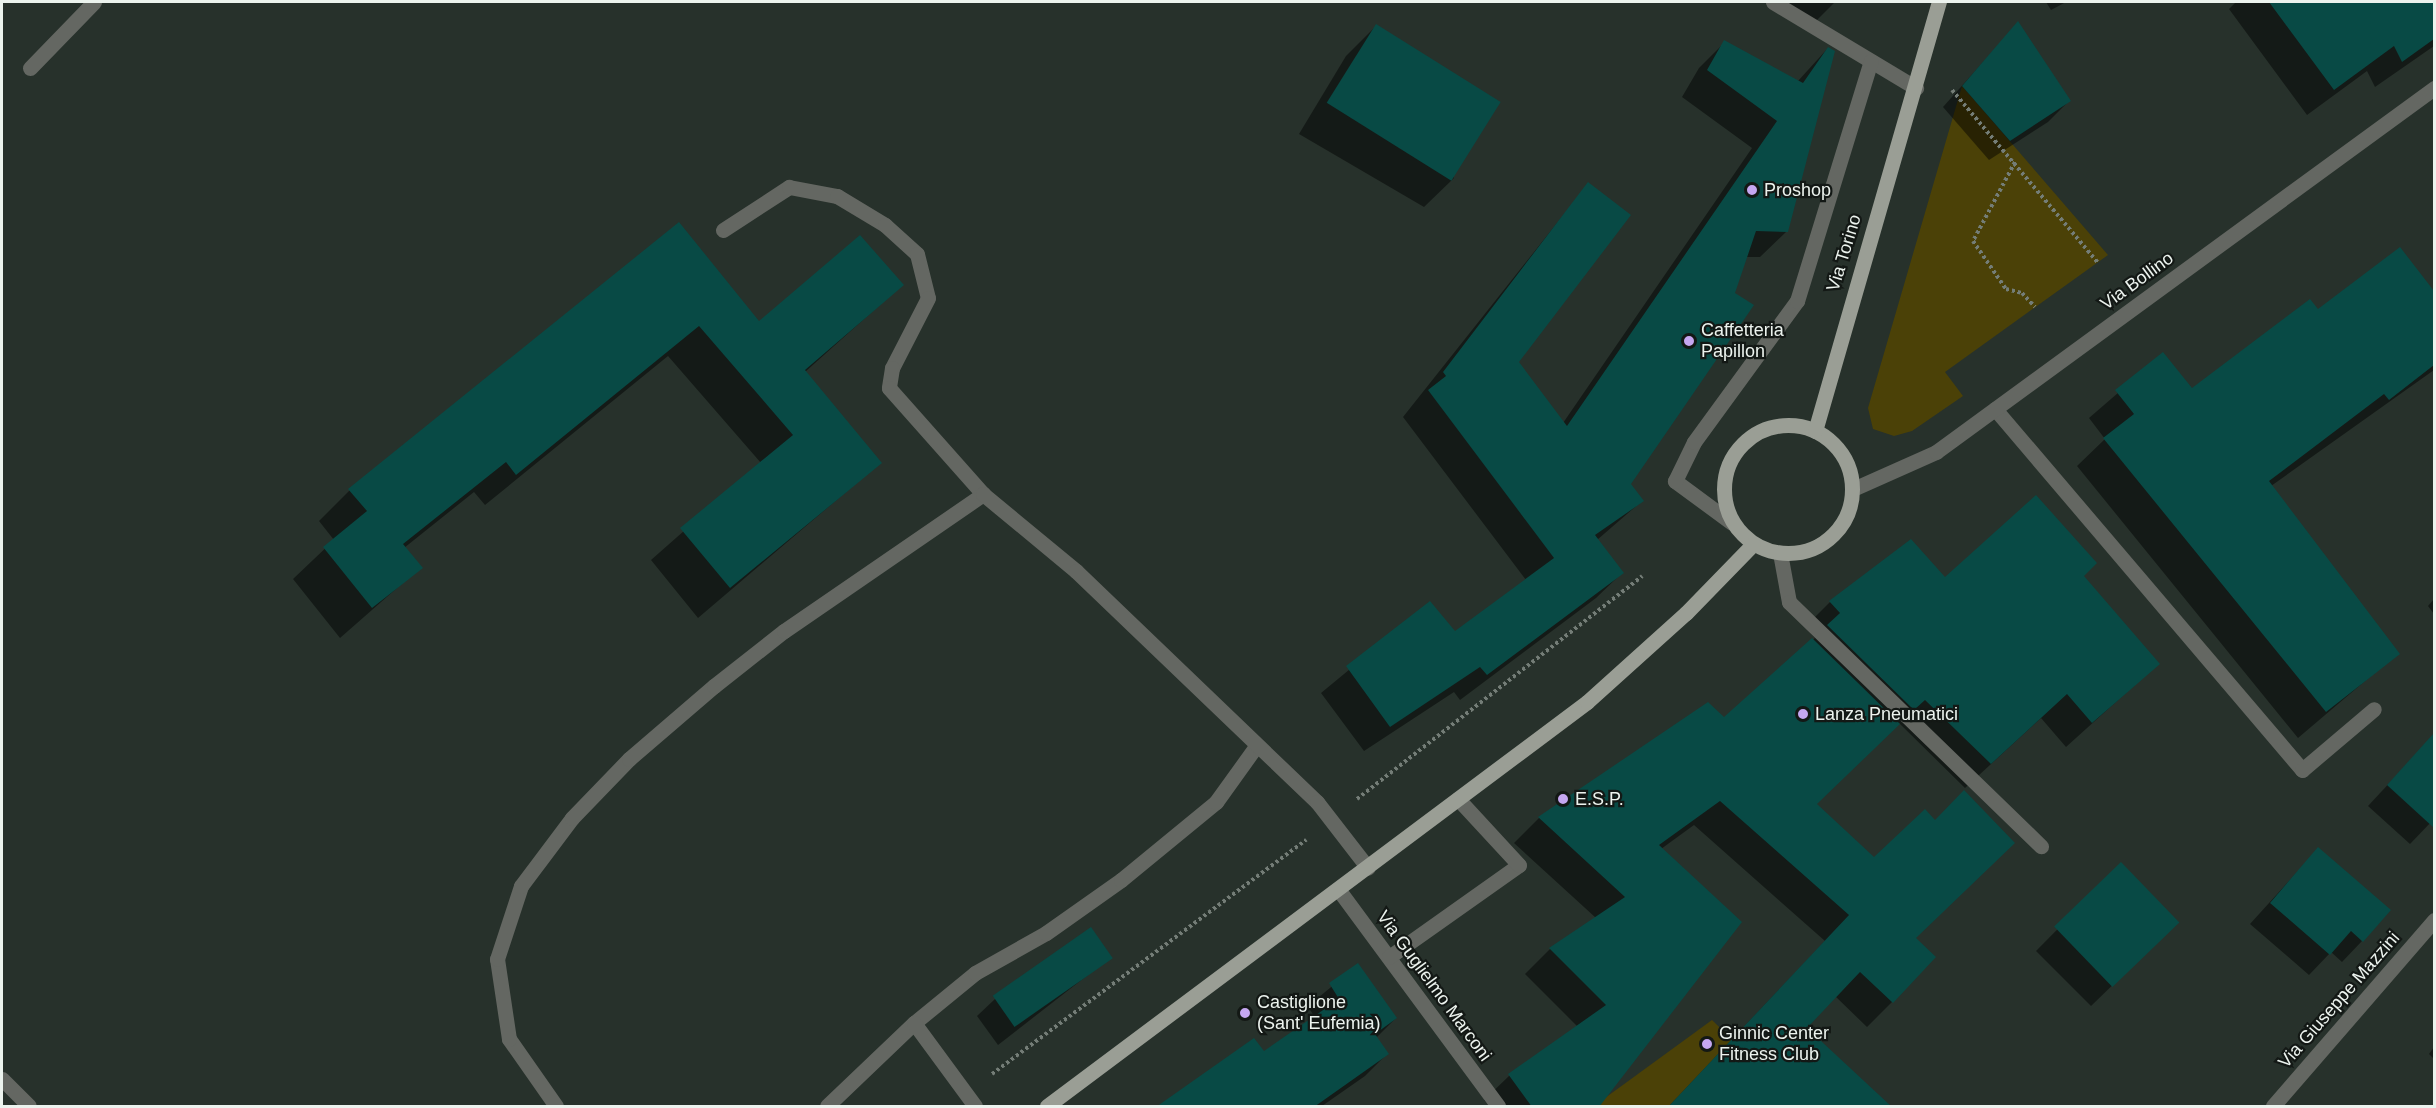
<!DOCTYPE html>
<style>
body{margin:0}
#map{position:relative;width:2436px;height:1108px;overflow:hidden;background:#27312b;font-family:Arial,sans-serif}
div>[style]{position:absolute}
.green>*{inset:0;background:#4b4107}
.shadow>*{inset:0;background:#0007}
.building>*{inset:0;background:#084a45;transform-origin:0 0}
.path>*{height:4px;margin-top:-2px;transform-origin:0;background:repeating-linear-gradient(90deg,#747d77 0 3px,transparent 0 6px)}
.minor>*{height:15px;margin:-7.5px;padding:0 7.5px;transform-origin:7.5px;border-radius:7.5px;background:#646762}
.major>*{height:15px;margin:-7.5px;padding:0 7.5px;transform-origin:7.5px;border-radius:7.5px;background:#9a9e95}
.major>.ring{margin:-7.5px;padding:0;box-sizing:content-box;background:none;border:15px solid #9a9e95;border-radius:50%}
.dots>*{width:16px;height:16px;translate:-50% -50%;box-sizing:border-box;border:3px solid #131815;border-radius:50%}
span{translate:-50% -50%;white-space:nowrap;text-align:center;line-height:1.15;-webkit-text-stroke:4.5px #131815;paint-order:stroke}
.poi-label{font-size:18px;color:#ecf3ee}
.left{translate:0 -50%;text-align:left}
.street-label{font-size:18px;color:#ecf3ee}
.frame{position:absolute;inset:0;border:3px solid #ecf3ee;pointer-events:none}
</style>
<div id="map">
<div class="green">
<div style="clip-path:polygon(1962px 86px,2108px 255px,1945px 372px,1963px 396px,1912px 431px,1894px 436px,1873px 429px,1868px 408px)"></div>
<div style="clip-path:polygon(1712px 1020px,1800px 1106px,1594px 1106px)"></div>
</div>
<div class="shadow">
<div style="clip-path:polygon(1781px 2px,1835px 2px,1815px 22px)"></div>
<div style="clip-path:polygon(2046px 2px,2066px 2px,2051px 10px)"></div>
<div style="clip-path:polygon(2236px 2px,2434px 2px,2434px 46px,2375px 87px,2367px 71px,2307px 115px,2229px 9px)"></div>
<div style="clip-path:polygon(2018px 23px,2069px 101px,2048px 122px,1989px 160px,1943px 107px)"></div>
<div style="clip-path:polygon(1376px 26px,1454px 178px,1424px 207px,1299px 134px,1346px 56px)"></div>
<div style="clip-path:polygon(1725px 42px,1798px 81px,1828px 48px,1787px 231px,1760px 257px,1746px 257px,1629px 484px,1642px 501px,1597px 540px,1622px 573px,1596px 598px,1460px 700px,1454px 692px,1364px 751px,1321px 693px,1430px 603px,1454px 633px,1526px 580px,1403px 417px,1588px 184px,1518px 362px,1563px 423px,1752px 148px,1682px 97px,1699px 68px)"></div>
<div style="clip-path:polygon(679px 225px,759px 323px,902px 285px,805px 372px,880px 463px,698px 618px,651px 560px,761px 463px,668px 356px,485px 505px,474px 492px,404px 548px,421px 567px,340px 638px,293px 579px,334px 540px,319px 521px,350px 490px)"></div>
<div style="clip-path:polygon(2400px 249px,2434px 293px,2434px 370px,2271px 486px,2398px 653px,2298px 738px,2077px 466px,2105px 439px,2089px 418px,2163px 354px,2192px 390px,2318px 311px)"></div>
<div style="clip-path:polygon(2082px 576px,2158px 664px,2066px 747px,2041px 718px,1965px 788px,1899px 723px,1815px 805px,1914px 938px,1892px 1002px,1867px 1027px,1835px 996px,1804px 1028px,1669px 1106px,1825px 941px,1694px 825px,1661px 849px,1597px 1106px,1489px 1106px,1484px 1100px,1509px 1076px,1578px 1027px,1525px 974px,1550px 949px,1596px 918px,1514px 843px,1539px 818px,1724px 719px,1815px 638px,1805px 627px,1830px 602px,1945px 579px)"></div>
<div style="clip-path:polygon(2434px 599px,2434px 614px,2428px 606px)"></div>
<div style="clip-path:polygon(2434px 735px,2434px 819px,2410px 844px,2368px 806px)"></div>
<div style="clip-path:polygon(2318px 849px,2362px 941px,2342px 962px,2331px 952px,2309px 975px,2250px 924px)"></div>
<div style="clip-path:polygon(2121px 865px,2156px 943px,2091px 1006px,2036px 951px)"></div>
<div style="clip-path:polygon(1111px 957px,998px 1045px,977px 1016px,995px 999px)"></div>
<div style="clip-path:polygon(1358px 965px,1396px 1018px,1376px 1038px,1387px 1054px,1365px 1076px,1322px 1106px,1162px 1106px,1264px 1053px,1315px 1018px,1308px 1006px)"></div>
<div style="clip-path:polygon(2434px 1047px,2434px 1059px,2429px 1054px)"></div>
</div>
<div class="building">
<div style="clip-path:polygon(2269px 2px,2434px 2px,2434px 39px,2402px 62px,2394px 46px,2334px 90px)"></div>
<div style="clip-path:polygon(2018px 21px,2071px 101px,2010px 141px,1962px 86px)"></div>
<div style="left:1376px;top:24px;width:147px;height:93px;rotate:32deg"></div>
<div style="clip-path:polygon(1724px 40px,1803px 83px,1828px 47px,1835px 51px,1788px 232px,1756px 231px,1735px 293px,1754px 305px,1631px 484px,1644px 501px,1595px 535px,1624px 573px,1487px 675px,1480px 667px,1390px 727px,1346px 666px,1430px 601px,1455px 631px,1554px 558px,1428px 390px,1446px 376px,1443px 372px,1588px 182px,1631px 215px,1519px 362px,1567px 426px,1777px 121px,1707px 70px)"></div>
<div style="clip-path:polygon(679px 222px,759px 321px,860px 235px,904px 285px,805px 370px,882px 463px,730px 588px,680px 528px,793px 435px,699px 326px,516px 475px,506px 462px,403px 544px,423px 568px,372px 608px,323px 547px,367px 511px,348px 489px)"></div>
<div style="clip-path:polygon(2400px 247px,2434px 291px,2434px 365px,2389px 400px,2384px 394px,2269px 481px,2400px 654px,2326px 712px,2103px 438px,2134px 414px,2115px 390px,2163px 352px,2192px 388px,2310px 299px,2318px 309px)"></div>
<div style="clip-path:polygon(2036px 495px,2097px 563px,2084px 576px,2160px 664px,2092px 723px,2067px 694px,1991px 764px,1925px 700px,1914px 710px,1827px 625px,1840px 613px,1829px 601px,1911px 539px,1945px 577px)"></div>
<div style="clip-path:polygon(1812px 638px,1900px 724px,1817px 804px,1874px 857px,1925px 809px,1935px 820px,1964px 790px,2015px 843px,1916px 938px,1936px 957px,1893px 1003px,1860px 972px,1807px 1028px,1892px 1107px,1668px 1107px,1849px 915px,1720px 801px,1659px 845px,1742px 922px,1599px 1107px,1532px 1107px,1508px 1074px,1606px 1005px,1549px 948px,1625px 897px,1538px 817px,1708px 702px,1724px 717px)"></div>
<div style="clip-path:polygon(2434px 733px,2434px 828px,2387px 785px)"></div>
<div style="clip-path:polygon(2318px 847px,2391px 910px,2363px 942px,2351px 931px,2330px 955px,2270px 903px)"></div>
<div style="left:2121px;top:862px;width:84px;height:93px;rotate:46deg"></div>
<div style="left:1091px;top:927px;width:38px;height:120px;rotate:55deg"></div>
<div style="clip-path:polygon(1358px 963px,1397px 1018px,1375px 1034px,1389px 1054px,1314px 1107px,1156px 1107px,1254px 1038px,1264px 1051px,1339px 999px,1329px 983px)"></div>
</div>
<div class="path">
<div style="left:1952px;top:90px;width:226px;rotate:49.8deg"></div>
<div style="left:2015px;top:162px;width:89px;rotate:118deg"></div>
<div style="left:1973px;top:241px;width:58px;rotate:55.5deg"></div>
<div style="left:2006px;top:289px;width:16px;rotate:14deg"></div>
<div style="left:2022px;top:293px;width:19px;rotate:47deg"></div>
<div style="left:1357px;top:799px;width:362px;rotate:-38deg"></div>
<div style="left:992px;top:1074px;width:392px;rotate:-36.7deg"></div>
</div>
<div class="minor">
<div style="left:1773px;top:2px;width:167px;rotate:31deg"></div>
<div style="left:30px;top:68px;width:92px;rotate:-45.9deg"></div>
<div style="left:723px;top:230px;width:79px;rotate:-33.1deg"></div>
<div style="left:789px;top:187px;width:49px;rotate:10.6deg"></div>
<div style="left:837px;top:196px;width:56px;rotate:31.1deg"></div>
<div style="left:885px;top:225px;width:43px;rotate:42.2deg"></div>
<div style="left:917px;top:254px;width:45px;rotate:76deg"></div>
<div style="left:928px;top:298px;width:79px;rotate:117.2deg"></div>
<div style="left:892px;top:368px;width:20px;rotate:99deg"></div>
<div style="left:889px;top:388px;width:142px;rotate:48.4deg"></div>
<div style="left:1995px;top:409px;width:474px;rotate:49.6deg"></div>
<div style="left:2302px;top:770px;width:94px;rotate:-40.3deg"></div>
<div style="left:1853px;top:489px;width:91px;rotate:-24deg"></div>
<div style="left:1936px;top:452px;width:617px;rotate:-36.16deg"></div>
<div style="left:1732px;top:523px;width:71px;rotate:-143.6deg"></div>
<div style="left:1675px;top:481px;width:43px;rotate:-64deg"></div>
<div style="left:1694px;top:442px;width:175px;rotate:-53.9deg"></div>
<div style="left:1797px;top:301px;width:251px;rotate:-72.9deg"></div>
<div style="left:1780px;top:553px;width:50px;rotate:79.6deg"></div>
<div style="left:1789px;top:602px;width:351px;rotate:44.1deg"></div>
<div style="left:1338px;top:889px;width:270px;rotate:53.6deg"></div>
<div style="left:1389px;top:957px;width:159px;rotate:-35.3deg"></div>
<div style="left:1519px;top:865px;width:90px;rotate:-132.7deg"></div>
<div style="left:914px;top:1023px;width:79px;rotate:-39.3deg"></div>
<div style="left:975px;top:973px;width:81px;rotate:-29.4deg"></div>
<div style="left:1046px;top:933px;width:92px;rotate:-35.2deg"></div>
<div style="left:1121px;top:880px;width:123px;rotate:-39.4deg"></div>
<div style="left:1216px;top:802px;width:70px;rotate:-54.3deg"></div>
<div style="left:2px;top:1079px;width:38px;rotate:45deg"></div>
<div style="left:556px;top:1106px;width:82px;rotate:-125deg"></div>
<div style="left:509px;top:1039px;width:81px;rotate:-98.5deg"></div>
<div style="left:497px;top:959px;width:77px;rotate:-71.8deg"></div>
<div style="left:521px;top:886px;width:85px;rotate:-53.1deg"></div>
<div style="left:572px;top:818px;width:82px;rotate:-46deg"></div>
<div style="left:629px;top:759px;width:112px;rotate:-40.7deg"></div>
<div style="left:714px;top:686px;width:89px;rotate:-38.2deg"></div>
<div style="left:784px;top:631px;width:242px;rotate:-34.5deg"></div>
<div style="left:983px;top:494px;width:121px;rotate:39.6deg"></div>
<div style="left:1076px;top:571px;width:334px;rotate:43.8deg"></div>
<div style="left:1317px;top:802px;width:83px;rotate:52.3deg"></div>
<div style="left:827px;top:1106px;width:120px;rotate:-43.7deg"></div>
<div style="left:914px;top:1023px;width:103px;rotate:53.7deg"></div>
<div style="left:2273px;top:1106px;width:246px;rotate:-49.1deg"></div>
</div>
<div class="major">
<div class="ring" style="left:1724px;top:425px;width:113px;height:113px"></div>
<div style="left:1815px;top:431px;width:447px;rotate:-73.9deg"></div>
<div style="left:1047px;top:1106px;width:674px;rotate:-36.8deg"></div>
<div style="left:1587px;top:702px;width:133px;rotate:-42deg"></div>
<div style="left:1686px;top:613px;width:96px;rotate:-45.8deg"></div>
</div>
<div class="dots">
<div style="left:1752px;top:190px;background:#c5a7f1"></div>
<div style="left:1689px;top:341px;background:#c5a7f1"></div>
<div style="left:1803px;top:714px;background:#c5a7f1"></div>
<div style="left:1563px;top:799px;background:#c5a7f1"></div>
<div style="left:1245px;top:1013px;background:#c5a7f1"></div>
<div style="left:1707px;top:1044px;background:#c5a7f1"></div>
</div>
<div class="poi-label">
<span class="left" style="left:1764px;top:190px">Proshop</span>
<span class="left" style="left:1701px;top:341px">Caffetteria<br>Papillon</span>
<span class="left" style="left:1815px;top:714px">Lanza Pneumatici</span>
<span class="left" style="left:1575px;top:799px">E.S.P.</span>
<span class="left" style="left:1257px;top:1013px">Castiglione<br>(Sant' Eufemia)</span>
<span class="left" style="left:1719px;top:1044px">Ginnic Center<br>Fitness Club</span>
</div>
<div class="street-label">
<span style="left:1844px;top:253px;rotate:-73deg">Via Torino</span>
<span style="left:2137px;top:281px;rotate:-36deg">Via Bollino</span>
<span style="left:1434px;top:986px;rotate:54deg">Via Guglielmo Marconi</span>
<span style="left:2339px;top:1000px;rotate:-49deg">Via Giuseppe Mazzini</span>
</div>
<div class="frame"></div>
</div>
